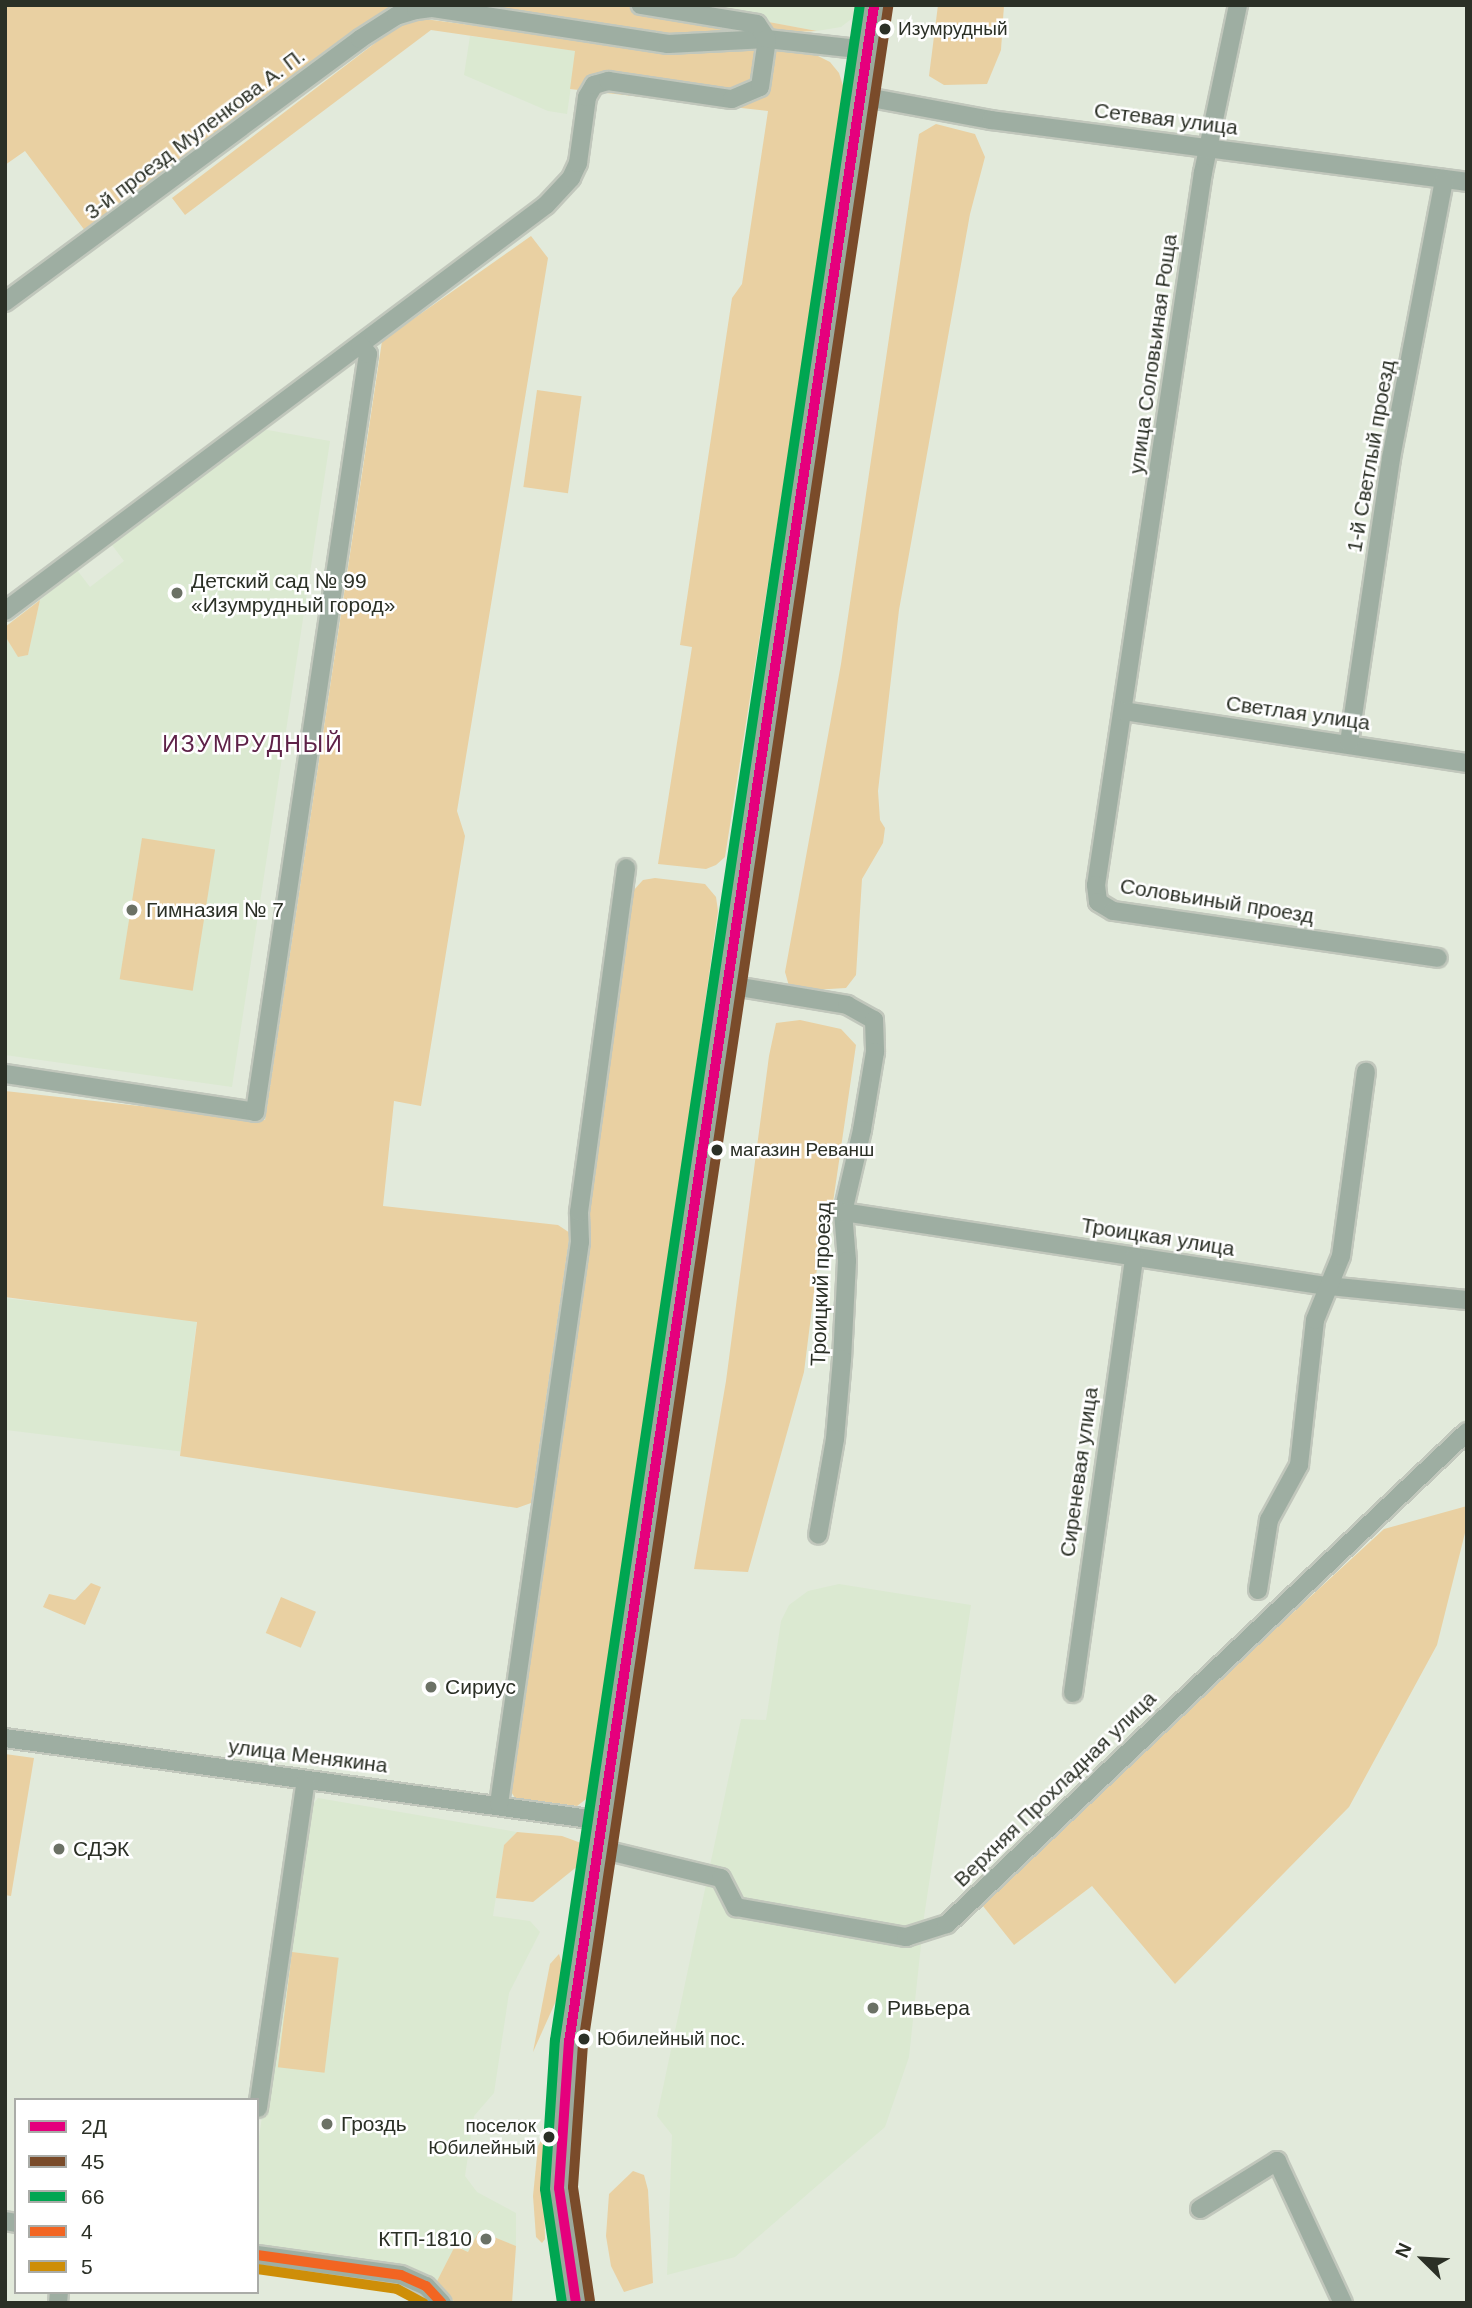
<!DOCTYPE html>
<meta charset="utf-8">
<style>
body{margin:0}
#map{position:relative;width:1472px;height:2308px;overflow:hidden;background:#e2eadb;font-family:Arial,sans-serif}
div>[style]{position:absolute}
.built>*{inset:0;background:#dbe9d1;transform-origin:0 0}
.green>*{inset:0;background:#e9d0a2;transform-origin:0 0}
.roads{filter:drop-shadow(2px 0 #c1c7bc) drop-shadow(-2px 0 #c1c7bc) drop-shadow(0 2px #c1c7bc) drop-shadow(0 -2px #c1c7bc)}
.street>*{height:18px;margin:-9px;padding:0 9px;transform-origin:9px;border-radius:9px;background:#9eaea2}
.primary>*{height:30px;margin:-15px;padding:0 15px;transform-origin:15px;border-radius:15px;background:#9ba99c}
.bus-1>*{height:10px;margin:-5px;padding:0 5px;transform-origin:5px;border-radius:5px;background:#e5007d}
.bus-2>*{height:10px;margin:-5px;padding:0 5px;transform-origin:5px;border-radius:5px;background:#7a4b2a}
.bus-3>*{height:10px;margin:-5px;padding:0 5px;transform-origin:5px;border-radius:5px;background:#00a651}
.bus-4>*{height:10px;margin:-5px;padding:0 5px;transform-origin:5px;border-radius:5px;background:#f26522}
.bus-5>*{height:10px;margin:-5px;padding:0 5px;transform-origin:5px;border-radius:5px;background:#ce8e08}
.dots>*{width:19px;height:19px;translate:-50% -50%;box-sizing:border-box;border:4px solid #fff;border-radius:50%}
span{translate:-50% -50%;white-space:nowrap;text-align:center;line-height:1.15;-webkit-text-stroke:5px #fff;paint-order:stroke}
.bus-label{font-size:19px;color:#2b3026}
.left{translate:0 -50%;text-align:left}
.right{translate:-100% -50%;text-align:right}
.street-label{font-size:21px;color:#2b3026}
.poi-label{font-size:21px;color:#2b3026}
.neighbourhood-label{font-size:23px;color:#5e2248;letter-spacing:2px}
.frame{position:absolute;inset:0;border:7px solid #2b3026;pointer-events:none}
.legend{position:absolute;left:14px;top:2098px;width:245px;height:196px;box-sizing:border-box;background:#fff;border:2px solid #aaaca8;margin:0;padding:9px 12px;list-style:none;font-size:21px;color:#2b3026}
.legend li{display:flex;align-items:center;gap:14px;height:35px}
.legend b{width:35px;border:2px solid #aaaca8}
.north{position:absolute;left:1388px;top:2224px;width:70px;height:70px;-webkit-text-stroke:5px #fff;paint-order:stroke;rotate:294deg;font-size:19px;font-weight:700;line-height:28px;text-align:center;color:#2b3026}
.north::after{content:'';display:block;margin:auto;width:24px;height:32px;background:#2b3026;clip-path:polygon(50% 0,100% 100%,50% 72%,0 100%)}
</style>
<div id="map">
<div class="built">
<div style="clip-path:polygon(676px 5px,856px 5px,854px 17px,841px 27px,817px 31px)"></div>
<div style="clip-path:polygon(470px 36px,576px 51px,567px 114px,548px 111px,464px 75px)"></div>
<div style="clip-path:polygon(262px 429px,330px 441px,232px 1087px,5px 1055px,5px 636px,18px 657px,28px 655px,40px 600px,77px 570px,90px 587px,124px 561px,112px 545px)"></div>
<div style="left:5px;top:1298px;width:193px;height:131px;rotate:7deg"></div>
<div style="clip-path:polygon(839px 1584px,971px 1605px,924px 1917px,909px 2057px,885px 2127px,735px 2257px,667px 2275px,672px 2135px,657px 2116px,741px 1719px,766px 1720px,781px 1621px,789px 1605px,808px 1591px)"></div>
<div style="clip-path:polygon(318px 1798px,517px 1832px,504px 1845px,493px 1916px,530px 1921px,540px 1932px,509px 1993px,494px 2093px,474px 2116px,465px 2176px,477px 2192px,516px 2213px,516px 2246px,479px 2231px,468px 2252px,455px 2247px,435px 2285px,257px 2248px,257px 2150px,309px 1809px)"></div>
</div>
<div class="green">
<div style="clip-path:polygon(5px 5px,412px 5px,89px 236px,25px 151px,5px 165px)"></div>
<div style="clip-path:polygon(447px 5px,676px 5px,817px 31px,666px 37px)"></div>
<div style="clip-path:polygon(938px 5px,1004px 5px,1001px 50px,987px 84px,944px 85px,929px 76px)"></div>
<div style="clip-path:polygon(417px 18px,667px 51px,779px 48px,812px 53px,830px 62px,839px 73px,845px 92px,725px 857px,716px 865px,706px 869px,658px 864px,692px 647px,680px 645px,732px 298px,742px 284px,768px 111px,570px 89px,575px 51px,431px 30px,185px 215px,172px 198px,400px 24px)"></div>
<div style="clip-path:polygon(936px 124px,975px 134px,985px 157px,970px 214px,899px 610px,878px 791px,880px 820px,885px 828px,883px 843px,862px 879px,856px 975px,846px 988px,812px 990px,789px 986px,785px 972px,841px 664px,919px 134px)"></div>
<div style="clip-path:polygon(531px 236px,548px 258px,457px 811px,465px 836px,421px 1106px,394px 1101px,383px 1206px,558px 1225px,570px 1233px,531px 1503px,517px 1508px,180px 1456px,197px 1322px,5px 1297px,5px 1091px,265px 1120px,382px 341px)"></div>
<div style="left:537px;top:390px;width:45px;height:98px;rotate:8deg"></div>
<div style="clip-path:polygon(40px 600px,28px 655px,18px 657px,5px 636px,5px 627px)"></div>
<div style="left:142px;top:838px;width:74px;height:143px;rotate:9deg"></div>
<div style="clip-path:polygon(655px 878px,705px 884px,716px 897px,718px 911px,594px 1793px,577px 1806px,515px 1798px,508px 1787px,633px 891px,643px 880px)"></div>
<div style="clip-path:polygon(800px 1020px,841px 1029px,856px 1045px,831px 1216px,818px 1260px,804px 1372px,748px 1572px,694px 1569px,726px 1381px,769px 1056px,776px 1023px)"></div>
<div style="clip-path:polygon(1467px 1506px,1467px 1525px,1437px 1645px,1349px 1807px,1175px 1984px,1092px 1886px,1014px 1945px,979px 1901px,1384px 1529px)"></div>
<div style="clip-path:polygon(91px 1583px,101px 1587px,85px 1625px,43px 1607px,49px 1594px,75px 1600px)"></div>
<div style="left:281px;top:1597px;width:38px;height:39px;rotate:23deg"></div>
<div style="clip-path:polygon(5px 1754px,34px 1758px,11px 1896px,5px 1895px)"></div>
<div style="clip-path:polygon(517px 1832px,562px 1836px,581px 1843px,579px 1865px,533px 1902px,496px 1898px,504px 1845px)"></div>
<div style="left:292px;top:1952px;width:47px;height:116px;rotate:7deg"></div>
<div style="clip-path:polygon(559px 1954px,565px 1973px,560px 1992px,533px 2052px,550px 1964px)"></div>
<div style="clip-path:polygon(543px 2137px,545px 2239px,542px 2243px,536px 2237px,533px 2196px,538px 2146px)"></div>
<div style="clip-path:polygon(633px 2171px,644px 2175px,648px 2190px,653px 2283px,624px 2292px,611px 2266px,606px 2236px,609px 2194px)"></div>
<div style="clip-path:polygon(479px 2231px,516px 2246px,512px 2303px,456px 2303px,435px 2285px,455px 2246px,468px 2252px)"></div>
</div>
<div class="roads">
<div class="street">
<div style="left:1238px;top:5px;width:171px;rotate:101.8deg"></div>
<div style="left:1203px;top:172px;width:721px;rotate:98.53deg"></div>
<div style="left:1096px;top:885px;width:17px;rotate:83deg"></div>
<div style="left:1098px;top:902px;width:17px;rotate:31deg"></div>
<div style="left:1113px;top:911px;width:328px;rotate:8.2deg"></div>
<div style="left:861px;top:96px;width:132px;rotate:10.5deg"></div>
<div style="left:991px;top:120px;width:480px;rotate:7.4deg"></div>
<div style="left:5px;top:302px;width:442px;rotate:-36.5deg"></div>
<div style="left:360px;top:39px;width:43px;rotate:-32.6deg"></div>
<div style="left:396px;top:16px;width:21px;rotate:-17deg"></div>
<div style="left:416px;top:10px;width:17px;rotate:-7deg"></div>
<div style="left:433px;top:8px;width:238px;rotate:8.7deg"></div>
<div style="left:668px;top:44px;width:99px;rotate:-2.9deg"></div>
<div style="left:767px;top:39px;width:101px;rotate:6.3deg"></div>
<div style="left:5px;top:611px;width:676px;rotate:-36.89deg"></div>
<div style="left:546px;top:205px;width:37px;rotate:-47deg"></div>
<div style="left:571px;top:178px;width:17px;rotate:-65deg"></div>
<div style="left:578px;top:163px;width:67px;rotate:-82.2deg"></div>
<div style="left:587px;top:97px;width:14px;rotate:-60deg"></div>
<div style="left:594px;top:85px;width:15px;rotate:-16deg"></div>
<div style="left:608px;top:81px;width:125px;rotate:8.3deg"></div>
<div style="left:732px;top:99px;width:30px;rotate:-23deg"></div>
<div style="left:760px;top:87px;width:49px;rotate:-81.7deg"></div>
<div style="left:767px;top:39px;width:18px;rotate:-124deg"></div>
<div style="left:757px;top:24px;width:118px;rotate:-170.7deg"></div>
<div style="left:1123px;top:711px;width:348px;rotate:8.6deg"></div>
<div style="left:1349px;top:743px;width:288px;rotate:-81.6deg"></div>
<div style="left:1391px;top:458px;width:284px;rotate:-79.2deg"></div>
<div style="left:728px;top:985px;width:121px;rotate:9.5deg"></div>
<div style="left:847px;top:1005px;width:31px;rotate:29deg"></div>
<div style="left:874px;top:1020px;width:32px;rotate:88deg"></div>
<div style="left:875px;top:1052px;width:79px;rotate:99.5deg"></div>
<div style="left:862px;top:1130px;width:84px;rotate:103deg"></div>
<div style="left:843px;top:1212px;width:49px;rotate:85.3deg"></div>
<div style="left:847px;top:1261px;width:98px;rotate:92.9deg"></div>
<div style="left:842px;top:1359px;width:80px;rotate:95deg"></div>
<div style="left:835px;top:1439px;width:97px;rotate:100deg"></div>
<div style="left:5px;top:1074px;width:253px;rotate:8.6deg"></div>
<div style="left:255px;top:1112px;width:766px;rotate:-81.52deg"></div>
<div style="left:368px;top:354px;width:12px;rotate:-132deg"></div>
<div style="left:843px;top:1212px;width:492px;rotate:8.7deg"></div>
<div style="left:1329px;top:1286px;width:139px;rotate:5.8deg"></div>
<div style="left:1258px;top:1590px;width:71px;rotate:-81.1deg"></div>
<div style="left:1269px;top:1520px;width:63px;rotate:-61.4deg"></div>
<div style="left:1299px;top:1465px;width:146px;rotate:-83.7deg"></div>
<div style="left:1315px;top:1320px;width:69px;rotate:-67.9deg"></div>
<div style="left:1341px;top:1256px;width:186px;rotate:-82.3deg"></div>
<div style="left:1073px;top:1693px;width:440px;rotate:-82deg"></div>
<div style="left:5px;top:1738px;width:605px;rotate:7.89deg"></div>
<div style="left:499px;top:1804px;width:568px;rotate:-81.8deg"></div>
<div style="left:580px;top:1242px;width:30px;rotate:-92deg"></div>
<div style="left:579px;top:1212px;width:347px;rotate:-82.2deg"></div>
<div style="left:600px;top:1849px;width:124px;rotate:13.5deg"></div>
<div style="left:721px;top:1878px;width:33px;rotate:63deg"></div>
<div style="left:736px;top:1907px;width:173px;rotate:10deg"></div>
<div style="left:906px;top:1937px;width:43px;rotate:-17.6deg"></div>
<div style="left:947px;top:1924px;width:716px;rotate:-43.42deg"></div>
<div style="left:258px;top:2108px;width:331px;rotate:-81.7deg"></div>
<div style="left:1200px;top:2209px;width:91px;rotate:-31.9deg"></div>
<div style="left:1277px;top:2161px;width:157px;rotate:65.1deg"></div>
<div style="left:5px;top:2221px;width:11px;rotate:10deg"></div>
<div style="left:257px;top:2255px;width:145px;rotate:7.9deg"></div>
<div style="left:401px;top:2275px;width:27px;rotate:24deg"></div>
<div style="left:426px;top:2286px;width:23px;rotate:47deg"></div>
<div style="left:58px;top:2303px;width:11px;rotate:-85deg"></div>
</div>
<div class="primary">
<div style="left:576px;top:2303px;width:116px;rotate:-98.4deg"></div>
<div style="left:559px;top:2188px;width:146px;rotate:-86.1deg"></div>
<div style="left:569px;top:2042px;width:2060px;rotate:-81.48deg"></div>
</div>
</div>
<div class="bus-1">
<div style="left:576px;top:2303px;width:116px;rotate:-98.4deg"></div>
<div style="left:559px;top:2188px;width:146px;rotate:-86.1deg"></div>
<div style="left:569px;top:2042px;width:2060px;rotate:-81.48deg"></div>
</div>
<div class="bus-2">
<div style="left:590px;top:2301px;width:115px;rotate:-98.5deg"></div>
<div style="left:573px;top:2187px;width:143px;rotate:-86deg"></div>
<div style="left:583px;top:2044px;width:2060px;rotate:-81.48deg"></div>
</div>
<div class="bus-3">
<div style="left:562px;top:2303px;width:115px;rotate:-98.5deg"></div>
<div style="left:545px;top:2189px;width:149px;rotate:-86.2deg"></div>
<div style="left:555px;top:2040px;width:2058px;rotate:-81.48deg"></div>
</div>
<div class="bus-4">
<div style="left:257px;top:2255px;width:145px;rotate:7.9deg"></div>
<div style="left:401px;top:2275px;width:27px;rotate:24deg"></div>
<div style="left:426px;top:2286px;width:23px;rotate:47deg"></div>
</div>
<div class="bus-5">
<div style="left:257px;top:2269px;width:141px;rotate:8.1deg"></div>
<div style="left:397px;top:2289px;width:30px;rotate:28deg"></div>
</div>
<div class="dots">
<div style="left:885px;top:29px;background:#2b3026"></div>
<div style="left:177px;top:593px;background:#6b7165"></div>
<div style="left:132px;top:910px;background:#6b7165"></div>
<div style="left:717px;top:1150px;background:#2b3026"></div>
<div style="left:431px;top:1687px;background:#6b7165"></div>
<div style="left:59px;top:1849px;background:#6b7165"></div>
<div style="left:873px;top:2008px;background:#6b7165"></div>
<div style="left:584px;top:2039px;background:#2b3026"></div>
<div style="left:327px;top:2124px;background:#6b7165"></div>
<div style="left:549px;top:2137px;background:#2b3026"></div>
<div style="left:486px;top:2239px;background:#6b7165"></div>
</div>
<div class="bus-label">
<span class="left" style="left:898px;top:29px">Изумрудный</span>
<span class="left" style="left:730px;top:1150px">магазин Реванш</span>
<span class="left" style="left:597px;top:2039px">Юбилейный пос.</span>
<span class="right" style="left:536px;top:2137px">поселок<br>Юбилейный</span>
</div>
<div class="street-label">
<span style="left:1166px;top:119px;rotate:7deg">Сетевая улица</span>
<span style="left:195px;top:134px;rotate:-37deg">3-й проезд Муленкова А. П.</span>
<span style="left:1153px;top:354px;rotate:-82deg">улица Соловьиная Роща</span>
<span style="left:1371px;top:456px;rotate:-80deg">1-й Светлый проезд</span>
<span style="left:1298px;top:713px;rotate:8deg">Светлая улица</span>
<span style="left:1217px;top:901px;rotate:9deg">Соловьиный проезд</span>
<span style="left:1158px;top:1237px;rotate:9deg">Троицкая улица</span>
<span style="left:821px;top:1284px;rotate:-88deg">Троицкий проезд</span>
<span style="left:1079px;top:1472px;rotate:-82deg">Сиреневая улица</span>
<span style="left:308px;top:1756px;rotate:7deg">улица Менякина</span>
<span style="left:1055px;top:1789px;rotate:-44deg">Верхняя Прохладная улица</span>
</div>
<div class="poi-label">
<span class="left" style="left:191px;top:593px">Детский сад № 99<br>«Изумрудный город»</span>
<span class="left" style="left:146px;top:910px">Гимназия № 7</span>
<span class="left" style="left:445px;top:1687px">Сириус</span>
<span class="left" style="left:73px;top:1849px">СДЭК</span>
<span class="left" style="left:887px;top:2008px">Ривьера</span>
<span class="left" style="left:341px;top:2124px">Гроздь</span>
<span class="right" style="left:472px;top:2239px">КТП-1810</span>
</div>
<div class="neighbourhood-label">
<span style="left:253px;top:744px">ИЗУМРУДНЫЙ</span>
</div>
<div class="frame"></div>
<ul class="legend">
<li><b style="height:9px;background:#e5007d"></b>2Д</li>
<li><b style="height:9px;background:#7a4b2a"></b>45</li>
<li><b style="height:9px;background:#00a651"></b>66</li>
<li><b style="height:9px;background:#f26522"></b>4</li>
<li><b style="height:9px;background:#ce8e08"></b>5</li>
</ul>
<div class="north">N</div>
</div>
